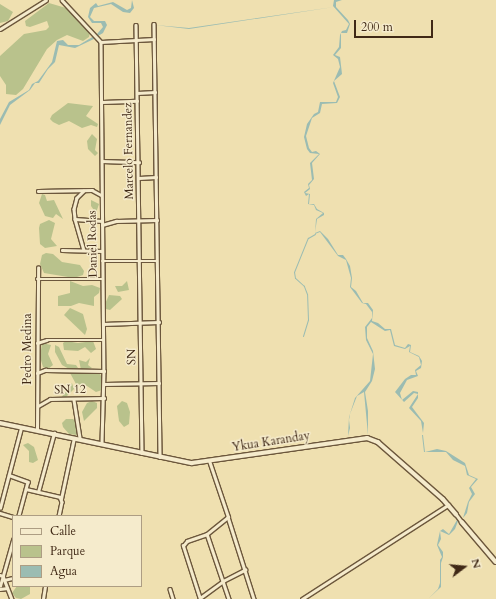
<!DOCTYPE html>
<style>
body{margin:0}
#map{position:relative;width:496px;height:599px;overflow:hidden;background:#efe0b0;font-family:Cardo,serif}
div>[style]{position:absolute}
.green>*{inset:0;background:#b9c28c}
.water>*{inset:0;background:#9bbcb2}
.stream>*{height:1px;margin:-0.5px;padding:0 0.5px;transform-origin:0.5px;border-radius:0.5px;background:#9bbcb2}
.roads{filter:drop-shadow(1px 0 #6c573c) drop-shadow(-1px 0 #6c573c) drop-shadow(0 1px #6c573c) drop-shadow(0 -1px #6c573c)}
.street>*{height:2.5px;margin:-1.25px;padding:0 1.25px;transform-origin:1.25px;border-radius:1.25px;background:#f5ebcc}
.secondary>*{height:3.5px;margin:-1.75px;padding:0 1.75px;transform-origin:1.75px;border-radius:1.75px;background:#f5ebcc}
span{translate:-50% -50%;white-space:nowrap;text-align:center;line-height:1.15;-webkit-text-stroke:3px #f5ebcc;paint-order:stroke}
.street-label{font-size:12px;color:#402916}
.legend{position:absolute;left:12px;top:515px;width:130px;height:72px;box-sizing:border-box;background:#f5ebcc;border:1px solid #ad9d83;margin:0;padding:5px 7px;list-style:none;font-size:12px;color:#402916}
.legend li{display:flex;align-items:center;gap:8px;height:20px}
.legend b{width:20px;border:1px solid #ad9d83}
.north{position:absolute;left:444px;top:547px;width:40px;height:40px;-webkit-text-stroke:3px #f5ebcc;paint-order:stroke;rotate:74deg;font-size:11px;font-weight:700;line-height:16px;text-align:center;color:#402916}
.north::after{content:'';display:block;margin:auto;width:14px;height:18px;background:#402916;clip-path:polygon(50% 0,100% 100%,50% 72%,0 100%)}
.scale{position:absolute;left:354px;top:20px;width:79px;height:18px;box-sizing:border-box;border:2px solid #402916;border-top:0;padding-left:5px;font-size:12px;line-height:14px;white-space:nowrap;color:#402916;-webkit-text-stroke:3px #f5ebcc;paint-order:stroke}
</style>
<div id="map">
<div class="green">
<div style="clip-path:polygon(49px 3px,66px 8px,90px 32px,89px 37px,83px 41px,67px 35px,57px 40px,47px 49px,23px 89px,16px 95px,6px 94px,6px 85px,0 76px,0 56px,24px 34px,46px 30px,49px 27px,47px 21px,30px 27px,26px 26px,25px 21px)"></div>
<div style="clip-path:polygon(0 4px,13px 12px,8px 21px,0 23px)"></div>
<div style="clip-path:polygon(68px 103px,93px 106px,86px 116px,98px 124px,97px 127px,91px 125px,82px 128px,69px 121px,59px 125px,53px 122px,50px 119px,52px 115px)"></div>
<div style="clip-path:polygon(92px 134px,97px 139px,95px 150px,98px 153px,95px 156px,88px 149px,87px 141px)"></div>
<div style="clip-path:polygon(42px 194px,45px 195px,47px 201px,54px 200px,63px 219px,56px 214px,53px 218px,45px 216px,39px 203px)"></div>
<div style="clip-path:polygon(91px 200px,99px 204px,96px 213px,91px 206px)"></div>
<div style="clip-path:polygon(49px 220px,55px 223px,51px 239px,57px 246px,45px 248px,40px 244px,39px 228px,40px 224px)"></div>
<div style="clip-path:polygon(46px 253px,53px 254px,62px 262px,80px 265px,84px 271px,83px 275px,74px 278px,44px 273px,40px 264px,42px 255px)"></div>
<div style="clip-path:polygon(70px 281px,83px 286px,92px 285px,100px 288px,99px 293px,94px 297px,94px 306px,79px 303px,71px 306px,58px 306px,58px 296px,70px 293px)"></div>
<div style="clip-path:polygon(127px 281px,129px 290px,118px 292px,115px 286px,122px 286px)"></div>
<div style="clip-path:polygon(109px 295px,120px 296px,122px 299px,110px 310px,106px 309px,105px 304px)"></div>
<div style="clip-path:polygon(70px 308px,83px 314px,87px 329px,85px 335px,64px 315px)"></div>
<div style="clip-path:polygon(66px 341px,78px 343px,93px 341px,96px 349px,91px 353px,85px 347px,78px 351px,64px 350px,63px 343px)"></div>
<div style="clip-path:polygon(42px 343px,51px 345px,48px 354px,53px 365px,48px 369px,43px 367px,40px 357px)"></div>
<div style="clip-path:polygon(55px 345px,59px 347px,67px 364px,76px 365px,78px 368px,71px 370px,62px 365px,55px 352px)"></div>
<div style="clip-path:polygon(90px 358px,88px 365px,92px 368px,81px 370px,79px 360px,86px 362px)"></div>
<div style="clip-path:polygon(74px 371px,100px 374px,103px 380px,102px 390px,96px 392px,87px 386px,76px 384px,70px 373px)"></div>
<div style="clip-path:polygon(72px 383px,74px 389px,65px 398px,61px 398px)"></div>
<div style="clip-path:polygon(92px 401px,97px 403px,97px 408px,84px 421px,82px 412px,87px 403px)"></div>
<div style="clip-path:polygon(122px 401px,127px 403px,130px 412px,129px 424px,124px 427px,119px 421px,117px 406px)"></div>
<div style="clip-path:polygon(66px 419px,73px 419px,76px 422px,77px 435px,69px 434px,63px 427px,62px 423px)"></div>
<div style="clip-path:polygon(28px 443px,34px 447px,38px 460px,33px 463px,29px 462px,29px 451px,23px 445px)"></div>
<div style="clip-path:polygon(17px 586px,30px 586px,30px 594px,21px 599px,16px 598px,12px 593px)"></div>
</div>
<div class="water">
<div style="clip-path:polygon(132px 0,134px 8px,130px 13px,123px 12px,111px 4px,94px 8px,90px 17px,94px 21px,105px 21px,107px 25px,103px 33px,98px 36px,97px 34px,103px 27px,101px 23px,92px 23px,88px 17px,90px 8px,96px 3px,98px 6px,113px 2px,127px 10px,131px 8px)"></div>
<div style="clip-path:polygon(334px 0,342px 0,336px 2px,336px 7px,348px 20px,350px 24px,347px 33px,341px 33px,341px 48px,335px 55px,340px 57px,342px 74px,334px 81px,340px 97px,337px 103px,322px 104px,320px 113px,312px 118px,306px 136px,309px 148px,312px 152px,316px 151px,320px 154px,312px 163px,314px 179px,309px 185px,310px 189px,305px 193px,310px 194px,309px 204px,314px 204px,317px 209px,324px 213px,324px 215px,317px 219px,315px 233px,320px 231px,328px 239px,338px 255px,343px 255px,346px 259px,350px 266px,352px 278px,351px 287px,356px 291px,363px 303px,368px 303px,373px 310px,372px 321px,378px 323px,385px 329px,391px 329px,395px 345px,405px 348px,408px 344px,411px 345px,410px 352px,419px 356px,422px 361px,421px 368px,416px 371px,418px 376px,407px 380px,400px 393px,402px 400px,413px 391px,418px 392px,418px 398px,412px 407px,424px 423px,423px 433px,421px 421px,409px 408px,418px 394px,414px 393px,404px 402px,395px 392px,405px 379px,411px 375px,416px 375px,415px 370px,421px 365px,419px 357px,409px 352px,410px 346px,405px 349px,394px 346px,390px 330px,385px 331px,371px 322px,367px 327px,367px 338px,373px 351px,375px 369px,372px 381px,365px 392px,368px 411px,368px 435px,364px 392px,357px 396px,350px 414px,349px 420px,350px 428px,348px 436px,349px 417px,355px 398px,370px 381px,373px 354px,366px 340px,365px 327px,372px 318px,372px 312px,366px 304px,362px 303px,350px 287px,351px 278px,346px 260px,338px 256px,320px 232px,315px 234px,316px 219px,323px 213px,316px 210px,314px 205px,308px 204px,309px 194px,306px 196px,304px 192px,309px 188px,308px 184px,312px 180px,310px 163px,319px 154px,310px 153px,307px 149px,304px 137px,307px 124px,314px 114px,318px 112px,320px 102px,336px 102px,338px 97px,333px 83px,340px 67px,338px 59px,333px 55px,339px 47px,340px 35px,342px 31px,346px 30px,349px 24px,333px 6px)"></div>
<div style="clip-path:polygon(334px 7px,189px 29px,155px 25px,189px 28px)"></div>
<div style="clip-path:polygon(94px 36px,96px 38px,75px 48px,59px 45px,55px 62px,48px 69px,39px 83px,35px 83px,30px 90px,10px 105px,0 125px,0 119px,9px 102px,29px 90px,32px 84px,38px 81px,52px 62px,57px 41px,63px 40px,68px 45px,79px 45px)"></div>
<div style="clip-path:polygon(422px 435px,423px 435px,425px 452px,437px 449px,446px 451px,465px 463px,469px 475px,478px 479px,471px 487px,475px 494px,469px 502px,467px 513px,463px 518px,468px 502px,472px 494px,469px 488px,476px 479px,467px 475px,465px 466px,453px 460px,446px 452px,424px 452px)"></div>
<div style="clip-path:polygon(447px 508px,459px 520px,496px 567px,458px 521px,455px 529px,449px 535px,440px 531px,441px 539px,438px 545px,443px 552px,443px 557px,441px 563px,441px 587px,428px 599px,438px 589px,440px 583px,440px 560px,442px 557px,437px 545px,440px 531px,443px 529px,449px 534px,457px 520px)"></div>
</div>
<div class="stream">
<div style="left:303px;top:336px;width:17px;rotate:-73deg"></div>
<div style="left:308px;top:320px;width:26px;rotate:-92deg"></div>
<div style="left:307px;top:294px;width:9px;rotate:-111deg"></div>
<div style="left:304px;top:286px;width:12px;rotate:-138deg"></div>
<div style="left:295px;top:278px;width:6px;rotate:-99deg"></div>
<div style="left:294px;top:272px;width:37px;rotate:-68deg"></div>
<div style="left:308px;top:238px;width:8px;rotate:-30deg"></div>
</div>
<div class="roads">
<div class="street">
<div style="left:62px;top:0;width:57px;rotate:47.1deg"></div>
<div style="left:101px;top:42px;width:329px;rotate:89.5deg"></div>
<div style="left:104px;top:371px;width:73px;rotate:91.6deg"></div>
<div style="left:154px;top:24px;width:433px;rotate:89.2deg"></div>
<div style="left:136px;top:25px;width:428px;rotate:89.2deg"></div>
<div style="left:0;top:29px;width:54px;rotate:-32.2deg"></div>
<div style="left:101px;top:42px;width:53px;rotate:-3.2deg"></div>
<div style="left:137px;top:93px;width:18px;rotate:-3deg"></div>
<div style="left:102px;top:102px;width:35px;rotate:-2deg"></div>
<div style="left:102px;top:161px;width:37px;rotate:2deg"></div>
<div style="left:139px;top:178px;width:17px;rotate:-3deg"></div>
<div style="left:38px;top:191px;width:54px;rotate:-1.1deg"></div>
<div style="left:92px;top:190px;width:10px;rotate:29deg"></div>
<div style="left:84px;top:191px;width:10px;rotate:135deg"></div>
<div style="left:77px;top:198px;width:11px;rotate:105deg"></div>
<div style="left:74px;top:209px;width:10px;rotate:84deg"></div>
<div style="left:75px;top:219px;width:27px;rotate:4deg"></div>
<div style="left:75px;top:219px;width:32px;rotate:74deg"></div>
<div style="left:102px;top:225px;width:15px;rotate:-16deg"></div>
<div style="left:116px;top:221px;width:41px;rotate:-1.4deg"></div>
<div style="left:62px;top:250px;width:40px;rotate:1.4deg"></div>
<div style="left:102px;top:261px;width:55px"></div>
<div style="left:37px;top:279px;width:65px"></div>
<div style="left:103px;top:324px;width:56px;rotate:-2deg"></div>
<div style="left:37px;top:343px;width:10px;rotate:-17deg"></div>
<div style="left:47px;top:340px;width:57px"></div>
<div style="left:37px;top:373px;width:9px;rotate:-21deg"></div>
<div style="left:45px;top:370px;width:59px;rotate:1deg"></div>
<div style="left:104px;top:384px;width:55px;rotate:-1deg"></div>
<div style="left:74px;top:400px;width:39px;rotate:81deg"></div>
<div style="left:38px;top:406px;width:14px;rotate:-30deg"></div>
<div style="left:50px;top:399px;width:54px;rotate:-1.1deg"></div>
<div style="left:37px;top:430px;width:162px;rotate:-89.6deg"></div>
<div style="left:9px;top:475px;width:20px;rotate:20deg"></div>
<div style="left:28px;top:482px;width:35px;rotate:105deg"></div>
<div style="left:26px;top:489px;width:35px;rotate:13deg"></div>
<div style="left:60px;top:497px;width:5px;rotate:68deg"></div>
<div style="left:62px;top:502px;width:14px;rotate:102deg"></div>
<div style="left:38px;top:492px;width:61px;rotate:-74.8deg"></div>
<div style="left:61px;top:499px;width:62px;rotate:-78deg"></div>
<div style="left:0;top:508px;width:83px;rotate:-75.3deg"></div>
<div style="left:0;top:513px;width:14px;rotate:17deg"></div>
<div style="left:456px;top:514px;width:10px;rotate:53deg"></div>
<div style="left:228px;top:517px;width:86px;rotate:72.4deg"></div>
<div style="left:207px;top:534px;width:69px;rotate:71.3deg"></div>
<div style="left:0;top:575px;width:3px;rotate:18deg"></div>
<div style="left:3px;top:576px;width:25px;rotate:69deg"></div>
<div style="left:4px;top:580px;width:9px;rotate:-13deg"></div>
<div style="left:0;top:586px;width:48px;rotate:-74.2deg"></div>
<div style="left:0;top:589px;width:7px;rotate:-8deg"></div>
<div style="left:170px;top:589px;width:10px;rotate:73deg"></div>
<div style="left:200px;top:598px;width:29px;rotate:-36deg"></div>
<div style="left:223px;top:581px;width:25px;rotate:-27deg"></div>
<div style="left:43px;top:599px;width:13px;rotate:-81deg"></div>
<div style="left:200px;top:599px;width:56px;rotate:-107.8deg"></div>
<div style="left:183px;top:546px;width:6px;rotate:-51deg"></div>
<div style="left:187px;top:541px;width:21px;rotate:-19deg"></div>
<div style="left:207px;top:534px;width:27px;rotate:-39deg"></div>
<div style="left:228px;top:517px;width:59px;rotate:-108.7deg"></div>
<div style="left:302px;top:599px;width:174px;rotate:-32.8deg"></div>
</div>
<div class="secondary">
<div style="left:0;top:423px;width:196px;rotate:11.8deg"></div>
<div style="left:192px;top:463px;width:177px;rotate:-8.1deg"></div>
<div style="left:367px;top:438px;width:12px;rotate:20deg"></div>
<div style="left:378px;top:442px;width:86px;rotate:41.2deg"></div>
<div style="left:443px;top:499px;width:20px;rotate:49deg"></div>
<div style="left:462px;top:522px;width:52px;rotate:49.6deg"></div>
</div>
</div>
<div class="street-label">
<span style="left:129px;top:151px;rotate:-91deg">Marcelo Fernandez</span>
<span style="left:93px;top:244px;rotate:-91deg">Daniel Rodas</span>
<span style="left:28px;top:349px;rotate:-90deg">Pedro Medina</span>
<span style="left:132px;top:357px;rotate:-91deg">SN</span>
<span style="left:70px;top:390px;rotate:-1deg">SN 12</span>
<span style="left:271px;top:442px;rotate:-9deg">Ykua Karanday</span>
</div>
<ul class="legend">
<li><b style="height:5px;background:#f5ebcc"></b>Calle</li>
<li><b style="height:11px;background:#b9c28c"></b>Parque</li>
<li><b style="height:11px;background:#9bbcb2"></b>Agua</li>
</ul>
<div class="north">N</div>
<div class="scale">200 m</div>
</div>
